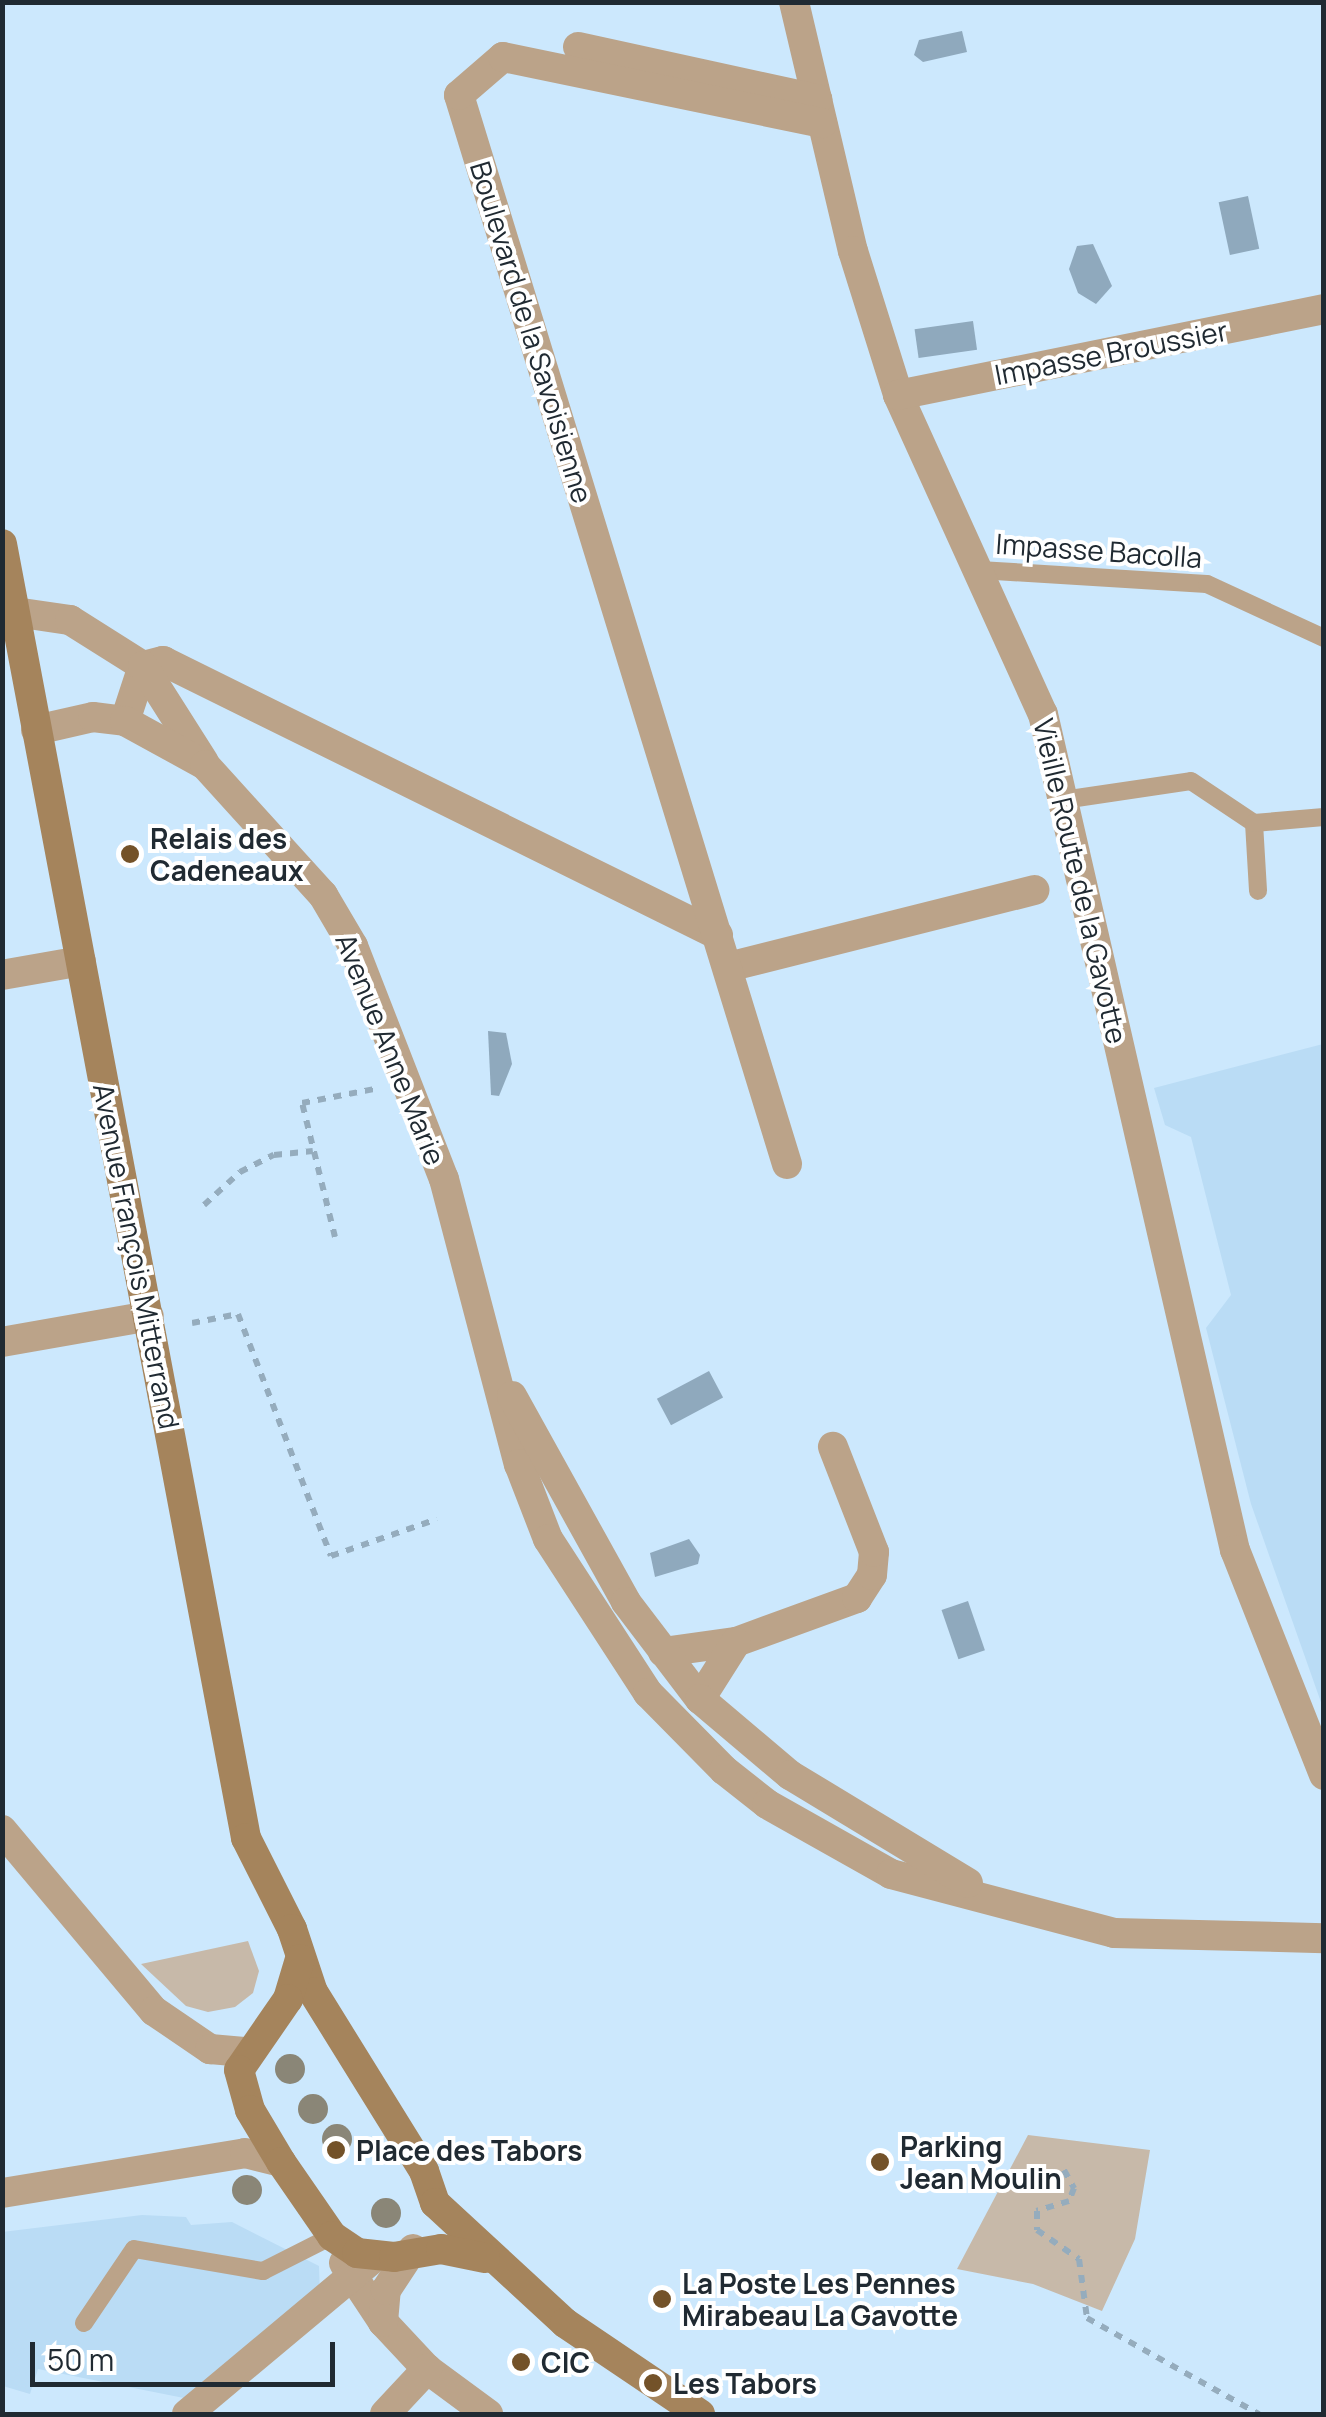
<!DOCTYPE html>
<meta charset="utf-8">
<style>
body{margin:0}
#map{position:relative;width:1326px;height:2417px;overflow:hidden;background:#cce8fd;font-family:Manrope,sans-serif}
div>[style]{position:absolute}
.built>*{inset:0;background:#badcf5}
.green>*{inset:0;background:#c7b9a9}
.water>*{inset:0;background:#8fa9bd;transform-origin:0 0}
.path>*{height:6px;margin-top:-3px;transform-origin:0;background:repeating-linear-gradient(90deg,#95acbd 0 8px,transparent 0 16px)}
.service>*{height:18px;margin:-9px;padding:0 9px;transform-origin:9px;border-radius:9px;background:#bba389}
.minor>*{height:30px;margin:-15px;padding:0 15px;transform-origin:15px;border-radius:15px;background:#bba389}
.tertiary>*{height:30px;margin:-15px;padding:0 15px;transform-origin:15px;border-radius:15px;background:#bba389}
.secondary>*{height:30px;margin:-15px;padding:0 15px;transform-origin:15px;border-radius:15px;background:#a5845c}
.trees>*{width:30px;height:30px;margin:-15px;border-radius:50%;background:#8a8677}
.dots>*{width:28px;height:28px;translate:-50% -50%;box-sizing:border-box;border:5px solid #fff;border-radius:50%}
span{translate:-50% -50%;white-space:nowrap;text-align:center;line-height:1.15;-webkit-text-stroke:8px #fff;paint-order:stroke}
.street-label{font-size:28px;color:#202a32}
.poi-label{font-size:28px;color:#202a32;font-weight:700}
.left{translate:0 -50%;text-align:left}
.frame{position:absolute;inset:0;border:5px solid #202a32;pointer-events:none}
.scale{position:absolute;left:30px;top:2342px;width:305px;height:45px;box-sizing:border-box;border:5px solid #202a32;border-top:0;padding-left:12px;font-size:30px;line-height:35px;white-space:nowrap;color:#202a32;-webkit-text-stroke:8px #fff;paint-order:stroke}
</style>
<div id="map">
<div class="built">
<div style="clip-path:polygon(1323px 1044px,1324px 1044px,1323px 1708px,1251px 1504px,1206px 1328px,1231px 1295px,1191px 1137px,1165px 1125px,1154px 1088px)"></div>
<div style="clip-path:polygon(142px 2215px,186px 2217px,191px 2225px,232px 2222px,319px 2266px,320px 2297px,194px 2400px,38px 2369px,30px 2394px,3px 2386px,2px 2232px)"></div>
</div>
<div class="green">
<div style="clip-path:polygon(248px 1941px,259px 1971px,253px 1993px,235px 2007px,208px 2012px,186px 2006px,141px 1964px)"></div>
<div style="clip-path:polygon(1028px 2135px,1150px 2150px,1135px 2239px,1102px 2311px,1033px 2284px,957px 2269px)"></div>
</div>
<div class="water">
<div style="clip-path:polygon(962px 31px,967px 52px,923px 62px,914px 55px,919px 40px)"></div>
<div style="left:1248px;top:196px;width:54px;height:30px;rotate:78deg"></div>
<div style="clip-path:polygon(1093px 244px,1112px 286px,1096px 304px,1078px 293px,1069px 269px,1077px 246px)"></div>
<div style="left:973px;top:321px;width:29px;height:59px;rotate:82deg"></div>
<div style="clip-path:polygon(488px 1031px,506px 1033px,512px 1064px,499px 1096px,491px 1095px)"></div>
<div style="left:709px;top:1371px;width:30px;height:59px;rotate:62deg"></div>
<div style="clip-path:polygon(689px 1539px,700px 1555px,698px 1564px,655px 1577px,650px 1553px)"></div>
<div style="left:968px;top:1601px;width:52px;height:28px;rotate:71deg"></div>
</div>
<div class="path">
<div style="left:204px;top:1205px;width:49px;rotate:-42.5deg"></div>
<div style="left:240px;top:1172px;width:38px;rotate:-27deg"></div>
<div style="left:274px;top:1155px;width:39px;rotate:-6deg"></div>
<div style="left:335px;top:1237px;width:138px;rotate:-103.8deg"></div>
<div style="left:302px;top:1103px;width:73px;rotate:-11deg"></div>
<div style="left:192px;top:1323px;width:47px;rotate:-11.1deg"></div>
<div style="left:238px;top:1314px;width:259px;rotate:69deg"></div>
<div style="left:331px;top:1556px;width:112px;rotate:-19.2deg"></div>
<div style="left:1064px;top:2170px;width:21px;rotate:61deg"></div>
<div style="left:1074px;top:2188px;width:14px;rotate:111deg"></div>
<div style="left:1069px;top:2201px;width:34px;rotate:163deg"></div>
<div style="left:1037px;top:2211px;width:19px;rotate:90deg"></div>
<div style="left:1037px;top:2230px;width:51px;rotate:34.6deg"></div>
<div style="left:1079px;top:2259px;width:60px;rotate:82.3deg"></div>
<div style="left:1087px;top:2318px;width:197px;rotate:29.2deg"></div>
</div>
<div class="service">
<div style="left:979px;top:570px;width:228px;rotate:3.5deg"></div>
<div style="left:1207px;top:584px;width:129px;rotate:24.8deg"></div>
<div style="left:1063px;top:800px;width:129px;rotate:-8.4deg"></div>
<div style="left:1191px;top:781px;width:76px;rotate:33.7deg"></div>
<div style="left:1254px;top:823px;width:68px;rotate:86.6deg"></div>
<div style="left:1254px;top:823px;width:70px;rotate:-4.9deg"></div>
<div style="left:84px;top:2323px;width:89px;rotate:-56deg"></div>
<div style="left:134px;top:2249px;width:131px;rotate:9.7deg"></div>
<div style="left:263px;top:2271px;width:77px;rotate:-26.9deg"></div>
</div>
<div class="minor">
<div style="left:794px;top:2px;width:256px;rotate:76.7deg"></div>
<div style="left:853px;top:251px;width:151px;rotate:72.6deg"></div>
<div style="left:898px;top:395px;width:350px;rotate:65.6deg"></div>
<div style="left:1043px;top:714px;width:858px;rotate:77.07deg"></div>
<div style="left:1235px;top:1550px;width:242px;rotate:68.4deg"></div>
<div style="left:578px;top:47px;width:245px;rotate:12.3deg"></div>
<div style="left:898px;top:395px;width:435px;rotate:-11.4deg"></div>
<div style="left:125px;top:721px;width:58px;rotate:-71.9deg"></div>
<div style="left:143px;top:666px;width:21px;rotate:-14deg"></div>
<div style="left:163px;top:661px;width:619px;rotate:26.28deg"></div>
<div style="left:728px;top:967px;width:316px;rotate:-14.1deg"></div>
<div style="left:2px;top:975px;width:80px;rotate:-10deg"></div>
<div style="left:787px;top:1164px;width:1118px;rotate:-107.06deg"></div>
<div style="left:459px;top:95px;width:58px;rotate:-40.8deg"></div>
<div style="left:503px;top:57px;width:326px;rotate:11.7deg"></div>
<div style="left:2px;top:1342px;width:149px;rotate:-10deg"></div>
<div style="left:663px;top:1652px;width:74px;rotate:-7.8deg"></div>
<div style="left:736px;top:1642px;width:129px;rotate:-20deg"></div>
<div style="left:857px;top:1598px;width:27px;rotate:-57deg"></div>
<div style="left:872px;top:1575px;width:23px;rotate:-85deg"></div>
<div style="left:874px;top:1552px;width:113px;rotate:-111.3deg"></div>
<div style="left:700px;top:1699px;width:67px;rotate:-57.7deg"></div>
<div style="left:2px;top:1830px;width:236px;rotate:50deg"></div>
<div style="left:154px;top:2011px;width:68px;rotate:34.2deg"></div>
<div style="left:210px;top:2049px;width:37px;rotate:5deg"></div>
<div style="left:2px;top:2193px;width:246px;rotate:-9.3deg"></div>
<div style="left:245px;top:2153px;width:37px;rotate:14deg"></div>
<div style="left:344px;top:2263px;width:71px;rotate:56.5deg"></div>
<div style="left:383px;top:2322px;width:64px;rotate:46.9deg"></div>
<div style="left:427px;top:2369px;width:76px;rotate:36.4deg"></div>
<div style="left:383px;top:2322px;width:32px;rotate:-85deg"></div>
<div style="left:386px;top:2290px;width:49px;rotate:-56.6deg"></div>
<div style="left:187px;top:2414px;width:245px;rotate:-39.9deg"></div>
<div style="left:385px;top:2414px;width:62px;rotate:-47deg"></div>
</div>
<div class="tertiary">
<div style="left:15px;top:612px;width:56px;rotate:8.3deg"></div>
<div style="left:70px;top:620px;width:86px;rotate:32.2deg"></div>
<div style="left:143px;top:666px;width:114px;rotate:57.6deg"></div>
<div style="left:36px;top:730px;width:58px;rotate:-12.8deg"></div>
<div style="left:93px;top:717px;width:32px;rotate:7deg"></div>
<div style="left:125px;top:721px;width:91px;rotate:28.8deg"></div>
<div style="left:205px;top:765px;width:176px;rotate:47.8deg"></div>
<div style="left:323px;top:895px;width:59px;rotate:59.5deg"></div>
<div style="left:353px;top:946px;width:250px;rotate:68.7deg"></div>
<div style="left:444px;top:1179px;width:295px;rotate:75.3deg"></div>
<div style="left:519px;top:1464px;width:80px;rotate:68.9deg"></div>
<div style="left:548px;top:1539px;width:184px;rotate:57deg"></div>
<div style="left:648px;top:1693px;width:108px;rotate:45.4deg"></div>
<div style="left:724px;top:1770px;width:55px;rotate:38.3deg"></div>
<div style="left:767px;top:1804px;width:142px;rotate:29.4deg"></div>
<div style="left:891px;top:1874px;width:231px;rotate:14.8deg"></div>
<div style="left:1114px;top:1933px;width:210px;rotate:1.4deg"></div>
<div style="left:512px;top:1396px;width:235px;rotate:61deg"></div>
<div style="left:626px;top:1602px;width:122px;rotate:52.7deg"></div>
<div style="left:700px;top:1699px;width:118px;rotate:40.2deg"></div>
<div style="left:790px;top:1775px;width:208px;rotate:31.2deg"></div>
</div>
<div class="secondary">
<div style="left:2px;top:544px;width:1317px;rotate:79.32deg"></div>
<div style="left:246px;top:1838px;width:102px;rotate:63.2deg"></div>
<div style="left:292px;top:1929px;width:66px;rotate:71.6deg"></div>
<div style="left:313px;top:1992px;width:211px;rotate:58.2deg"></div>
<div style="left:424px;top:2171px;width:34px;rotate:71deg"></div>
<div style="left:435px;top:2203px;width:177px;rotate:42.7deg"></div>
<div style="left:565px;top:2323px;width:163px;rotate:34deg"></div>
<div style="left:300px;top:1959px;width:42px;rotate:106.7deg"></div>
<div style="left:288px;top:1999px;width:86px;rotate:124.6deg"></div>
<div style="left:239px;top:2070px;width:41px;rotate:74.6deg"></div>
<div style="left:250px;top:2110px;width:61px;rotate:59.2deg"></div>
<div style="left:281px;top:2162px;width:90px;rotate:55.4deg"></div>
<div style="left:332px;top:2236px;width:30px;rotate:34deg"></div>
<div style="left:357px;top:2253px;width:37px;rotate:6deg"></div>
<div style="left:394px;top:2257px;width:48px;rotate:-9.7deg"></div>
<div style="left:441px;top:2249px;width:45px;rotate:11.6deg"></div>
</div>
<div class="trees">
<div style="left:290px;top:2069px"></div>
<div style="left:313px;top:2109px"></div>
<div style="left:337px;top:2139px"></div>
<div style="left:247px;top:2190px"></div>
<div style="left:386px;top:2213px"></div>
</div>
<div class="dots">
<div style="left:130px;top:854px;background:#735229"></div>
<div style="left:336px;top:2150px;background:#735229"></div>
<div style="left:880px;top:2162px;background:#735229"></div>
<div style="left:662px;top:2299px;background:#735229"></div>
<div style="left:521px;top:2362px;background:#735229"></div>
<div style="left:653px;top:2383px;background:#735229"></div>
</div>
<div class="street-label">
<span style="left:532px;top:332px;rotate:73deg">Boulevard de la Savoisienne</span>
<span style="left:1111px;top:352px;rotate:-11deg">Impasse Broussier</span>
<span style="left:1099px;top:550px;rotate:4deg">Impasse Bacolla</span>
<span style="left:1081px;top:881px;rotate:77deg">Vieille Route de la Gavotte</span>
<span style="left:391px;top:1049px;rotate:68deg">Avenue Anne Marie</span>
<span style="left:137px;top:1256px;rotate:79deg">Avenue François Mitterrand</span>
</div>
<div class="poi-label">
<span class="left" style="left:150px;top:854px">Relais des<br>Cadeneaux</span>
<span class="left" style="left:900px;top:2162px">Parking<br>Jean Moulin</span>
<span class="left" style="left:356px;top:2150px">Place des Tabors</span>
<span class="left" style="left:682px;top:2299px">La Poste Les Pennes<br>Mirabeau La Gavotte</span>
<span class="left" style="left:541px;top:2362px">CIC</span>
<span class="left" style="left:673px;top:2383px">Les Tabors</span>
</div>
<div class="frame"></div>
<div class="scale">50 m</div>
</div>
